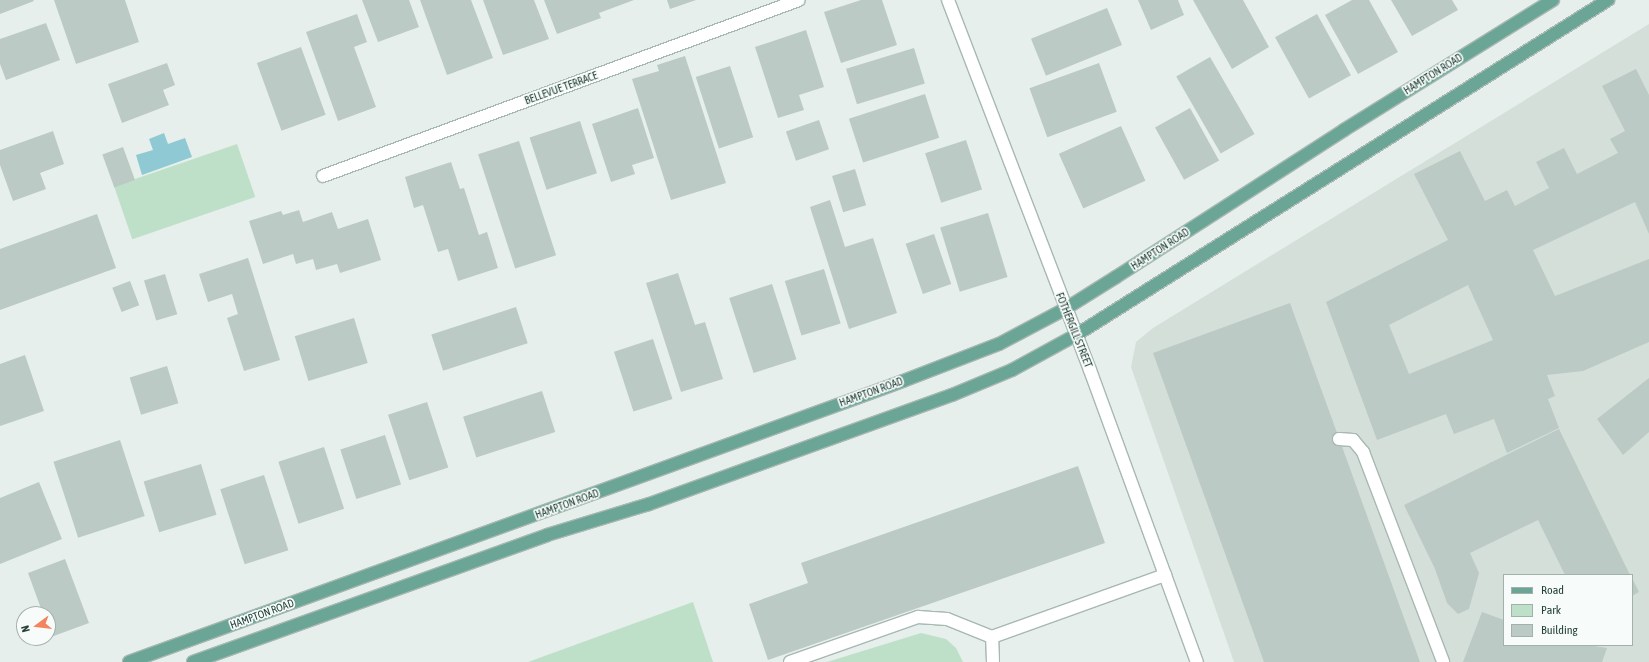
<!DOCTYPE html>
<style>
body{margin:0}
#map{position:relative;width:1649px;height:662px;overflow:hidden;background:#e6efeb;font-family:"Asap Condensed",sans-serif}
div>[style]{position:absolute}
.built>*{inset:0;background:#d4dfda}
.green>*{inset:0;background:#bfe0c8;transform-origin:0 0}
.water>*{inset:0;background:#8ec9d4}
.building>*{inset:0;background:#bbcac4;transform-origin:0 0}
.roads{filter:drop-shadow(1px 0 #a8b8b2) drop-shadow(-1px 0 #a8b8b2) drop-shadow(0 1px #a8b8b2) drop-shadow(0 -1px #a8b8b2)}
.lane>*{height:12px;margin:-6px;padding:0 6px;transform-origin:6px;border-radius:6px;background:#fff}
.street>*{height:12px;margin:-6px;padding:0 6px;transform-origin:6px;border-radius:6px;background:#fff}
.primary>*{height:12px;margin:-6px;padding:0 6px;transform-origin:6px;border-radius:6px;background:#6aa596}
span{translate:-50% -50%;white-space:nowrap;text-align:center;line-height:1.15;-webkit-text-stroke:3.5px #f7fbf9;paint-order:stroke}
.street-label{font-size:11px;color:#24423a}
.legend{position:absolute;left:1503px;top:574px;width:130px;height:72px;box-sizing:border-box;background:#f7fbf9;border:1px solid #a3b1ad;margin:0;padding:5px 7px;list-style:none;font-size:12px;color:#24423a}
.legend li{display:flex;align-items:center;gap:8px;height:20px}
.legend b{width:20px;border:1px solid #a3b1ad}
.north{position:absolute;left:16px;top:606px;width:40px;height:40px;box-sizing:border-box;background:#f7fbf9;border:1px solid #a3b1ad;border-radius:50%;rotate:255deg;font-size:11px;font-weight:700;line-height:16px;text-align:center;color:#24423a}
.north::after{content:'';display:block;margin:auto;width:14px;height:18px;background:#f4845f;clip-path:polygon(50% 0,100% 100%,50% 72%,0 100%)}
</style>
<div id="map">
<div class="built">
<div style="clip-path:polygon(evenodd,1649px 24px,1649px 662px,1234px 662px,1131px 367px,1136px 342px,1153px 328px,1649px 24px,1504px 575px,1632px 575px,1632px 645px,1504px 645px,1504px 575px)"></div>
</div>
<div class="green">
<div style="left:237px;top:144px;width:56px;height:130px;rotate:71deg"></div>
<div style="clip-path:polygon(693px 602px,713px 662px,528px 662px)"></div>
<div style="clip-path:polygon(921px 633px,946px 639px,956px 648px,963px 662px,827px 662px)"></div>
</div>
<div class="water">
<div style="clip-path:polygon(164px 133px,168px 144px,185px 138px,192px 157px,142px 175px,136px 155px,153px 150px,149px 139px)"></div>
</div>
<div class="building">
<div style="clip-path:polygon(0 0,33px 0,34px 1px,0 14px)"></div>
<div style="clip-path:polygon(54px 0,125px 0,139px 42px,76px 64px)"></div>
<div style="clip-path:polygon(362px 0,409px 0,419px 27px,378px 42px)"></div>
<div style="clip-path:polygon(420px 0,471px 0,493px 58px,447px 75px)"></div>
<div style="clip-path:polygon(483px 0,534px 0,549px 39px,503px 55px)"></div>
<div style="clip-path:polygon(544px 0,634px 0,599px 13px,601px 18px,557px 34px)"></div>
<div style="clip-path:polygon(667px 0,696px 0,670px 9px)"></div>
<div style="clip-path:polygon(861px 0,882px 0,897px 45px,841px 63px,824px 12px)"></div>
<div style="clip-path:polygon(1138px 0,1178px 0,1184px 15px,1151px 30px)"></div>
<div style="clip-path:polygon(1193px 0,1243px 0,1269px 47px,1232px 69px)"></div>
<div style="clip-path:polygon(1352px 0,1369px 0,1398px 52px,1358px 74px,1325px 15px)"></div>
<div style="clip-path:polygon(1391px 0,1452px 0,1458px 10px,1412px 36px)"></div>
<div style="left:1107px;top:8px;width:40px;height:82px;rotate:68deg"></div>
<div style="clip-path:polygon(357px 14px,367px 42px,354px 47px,376px 107px,338px 121px,306px 32px)"></div>
<div style="left:1317px;top:14px;width:70px;height:48px;rotate:61deg"></div>
<div style="clip-path:polygon(46px 23px,60px 60px,6px 80px,0 64px,0 39px)"></div>
<div style="clip-path:polygon(806px 30px,824px 87px,799px 95px,804px 110px,778px 118px,755px 47px)"></div>
<div style="left:301px;top:47px;width:72px;height:47px;rotate:70deg"></div>
<div style="left:914px;top:48px;width:37px;height:71px;rotate:73deg"></div>
<div style="clip-path:polygon(685px 56px,726px 183px,671px 200px,632px 79px,659px 71px,657px 65px)"></div>
<div style="left:1210px;top:57px;width:89px;height:39px;rotate:60deg"></div>
<div style="clip-path:polygon(167px 63px,175px 85px,163px 90px,169px 105px,122px 123px,108px 84px)"></div>
<div style="left:1099px;top:63px;width:52px;height:74px;rotate:70deg"></div>
<div style="left:730px;top:66px;width:75px;height:36px;rotate:72deg"></div>
<div style="clip-path:polygon(evenodd,1636px 69px,1649px 95px,1649px 234px,1635px 202px,1533px 250px,1555px 296px,1649px 259px,1649px 342px,1583px 371px,1547px 375px,1555px 396px,1548px 399px,1559px 428px,1507px 453px,1494px 419px,1454px 434px,1446px 414px,1377px 440px,1326px 302px,1448px 240px,1414px 174px,1460px 151px,1485px 201px,1507px 190px,1515px 206px,1549px 188px,1536px 162px,1564px 148px,1577px 174px,1618px 153px,1610px 139px,1625px 131px,1602px 86px,1636px 69px,1468px 285px,1493px 340px,1409px 374px,1389px 325px,1468px 285px)"></div>
<div style="left:925px;top:94px;width:46px;height:80px;rotate:72deg"></div>
<div style="clip-path:polygon(638px 108px,654px 158px,632px 165px,635px 174px,611px 182px,592px 124px)"></div>
<div style="left:1190px;top:108px;width:60px;height:40px;rotate:61deg"></div>
<div style="left:819px;top:120px;width:31px;height:35px;rotate:71deg"></div>
<div style="left:580px;top:121px;width:55px;height:53px;rotate:72deg"></div>
<div style="left:1121px;top:126px;width:60px;height:68px;rotate:66deg"></div>
<div style="clip-path:polygon(53px 131px,64px 164px,40px 173px,46px 189px,13px 201px,0 165px,0 150px)"></div>
<div style="left:966px;top:140px;width:52px;height:43px;rotate:72deg"></div>
<div style="left:519px;top:141px;width:120px;height:43px;rotate:72deg"></div>
<div style="left:123px;top:147px;width:35px;height:22px;rotate:70deg"></div>
<div style="clip-path:polygon(451px 162px,460px 189px,464px 188px,479px 235px,487px 232px,498px 268px,458px 281px,448px 249px,438px 252px,423px 205px,414px 208px,405px 177px)"></div>
<div style="left:855px;top:169px;width:38px;height:24px;rotate:73deg"></div>
<div style="clip-path:polygon(830px 200px,845px 247px,873px 238px,897px 313px,849px 329px,810px 207px)"></div>
<div style="clip-path:polygon(299px 210px,303px 222px,332px 212px,338px 229px,368px 219px,381px 260px,340px 273px,337px 264px,316px 270px,313px 259px,296px 264px,293px 254px,263px 264px,249px 221px,281px 211px,283px 215px)"></div>
<div style="left:988px;top:213px;width:67px;height:50px;rotate:73deg"></div>
<div style="clip-path:polygon(97px 214px,116px 268px,0 310px,0 249px)"></div>
<div style="left:934px;top:234px;width:53px;height:30px;rotate:71deg"></div>
<div style="clip-path:polygon(248px 258px,280px 360px,244px 371px,227px 318px,238px 314px,232px 294px,208px 302px,199px 274px)"></div>
<div style="left:824px;top:269px;width:57px;height:41px;rotate:73deg"></div>
<div style="clip-path:polygon(678px 273px,695px 325px,705px 322px,723px 379px,681px 392px,646px 283px)"></div>
<div style="left:165px;top:274px;width:42px;height:22px;rotate:73deg"></div>
<div style="left:130px;top:281px;width:26px;height:19px;rotate:69deg"></div>
<div style="left:772px;top:284px;width:79px;height:45px;rotate:72deg"></div>
<div style="clip-path:polygon(1290px 303px,1420px 662px,1264px 662px,1153px 353px)"></div>
<div style="left:516px;top:307px;width:38px;height:89px;rotate:72deg"></div>
<div style="left:354px;top:318px;width:47px;height:62px;rotate:73deg"></div>
<div style="left:653px;top:339px;width:63px;height:41px;rotate:72deg"></div>
<div style="clip-path:polygon(25px 355px,44px 411px,0 426px,0 364px)"></div>
<div style="left:167px;top:366px;width:39px;height:39px;rotate:73deg"></div>
<div style="clip-path:polygon(1649px 378px,1649px 432px,1623px 455px,1597px 419px)"></div>
<div style="left:542px;top:391px;width:43px;height:83px;rotate:72deg"></div>
<div style="left:427px;top:402px;width:69px;height:41px;rotate:72deg"></div>
<div style="clip-path:polygon(1559px 429px,1630px 575px,1565px 575px,1538px 520px,1470px 553px,1479px 573px,1469px 609px,1458px 614px,1447px 603px,1435px 569px,1404px 505px)"></div>
<div style="left:385px;top:435px;width:52px;height:47px;rotate:72deg"></div>
<div style="left:120px;top:440px;width:80px;height:70px;rotate:72deg"></div>
<div style="left:324px;top:447px;width:65px;height:48px;rotate:72deg"></div>
<div style="left:201px;top:464px;width:53px;height:60px;rotate:73deg"></div>
<div style="clip-path:polygon(1078px 466px,1105px 543px,768px 660px,749px 604px,808px 583px,801px 563px)"></div>
<div style="left:264px;top:475px;width:79px;height:46px;rotate:72deg"></div>
<div style="clip-path:polygon(39px 482px,62px 539px,0 564px,0 498px)"></div>
<div style="clip-path:polygon(65px 559px,89px 623px,51px 637px,48px 627px,48px 614px,43px 614px,28px 573px)"></div>
<div style="clip-path:polygon(1632px 578px,1639px 592px,1632px 596px)"></div>
<div style="clip-path:polygon(1482px 612px,1504px 620px,1504px 645px,1588px 645px,1607px 648px,1602px 662px,1463px 662px)"></div>
</div>
<div class="roads">
<div class="lane">
<div style="left:1339px;top:439px;width:14px;rotate:4deg"></div>
<div style="left:1353px;top:440px;width:16px;rotate:50deg"></div>
<div style="left:1363px;top:452px;width:225px;rotate:69.1deg"></div>
<div style="left:790px;top:662px;width:136px;rotate:-19.4deg"></div>
<div style="left:918px;top:617px;width:29px;rotate:4deg"></div>
<div style="left:947px;top:619px;width:48px;rotate:21.8deg"></div>
<div style="left:993px;top:662px;width:25px;rotate:-92deg"></div>
<div style="left:992px;top:637px;width:184px;rotate:-19.7deg"></div>
</div>
<div class="street">
<div style="left:948px;top:0;width:396px;rotate:69deg"></div>
<div style="left:1090px;top:370px;width:311px;rotate:69.9deg"></div>
<div style="left:323px;top:176px;width:507px;rotate:-20.29deg"></div>
</div>
<div class="primary">
<div style="left:129px;top:662px;width:823px;rotate:-19.95deg"></div>
<div style="left:903px;top:381px;width:103px;rotate:-21.1deg"></div>
<div style="left:999px;top:344px;width:75px;rotate:-27.9deg"></div>
<div style="left:1065px;top:309px;width:60px;rotate:-32.1deg"></div>
<div style="left:1116px;top:277px;width:271px;rotate:-32.8deg"></div>
<div style="left:1344px;top:130px;width:246px;rotate:-31.9deg"></div>
<div style="left:193px;top:662px;width:376px;rotate:-19.7deg"></div>
<div style="left:547px;top:535px;width:107px;rotate:-16.9deg"></div>
<div style="left:649px;top:504px;width:322px;rotate:-19.8deg"></div>
<div style="left:952px;top:395px;width:65px;rotate:-22.6deg"></div>
<div style="left:1012px;top:370px;width:73px;rotate:-28.7deg"></div>
<div style="left:1076px;top:335px;width:629px;rotate:-32.2deg"></div>
</div>
</div>
<div class="street-label">
<span style="left:1433px;top:74px;rotate:-32deg">HAMPTON ROAD</span>
<span style="left:561px;top:88px;rotate:-20deg">BELLEVUE TERRACE</span>
<span style="left:1160px;top:249px;rotate:-33deg">HAMPTON ROAD</span>
<span style="left:1074px;top:330px;rotate:68deg">FOTHERGILL STREET</span>
<span style="left:871px;top:392px;rotate:-20deg">HAMPTON ROAD</span>
<span style="left:567px;top:504px;rotate:-20deg">HAMPTON ROAD</span>
<span style="left:262px;top:614px;rotate:-20deg">HAMPTON ROAD</span>
</div>
<ul class="legend">
<li><b style="height:5px;background:#6aa596"></b>Road</li>
<li><b style="height:11px;background:#bfe0c8"></b>Park</li>
<li><b style="height:11px;background:#bbcac4"></b>Building</li>
</ul>
<div class="north">N</div>
</div>
